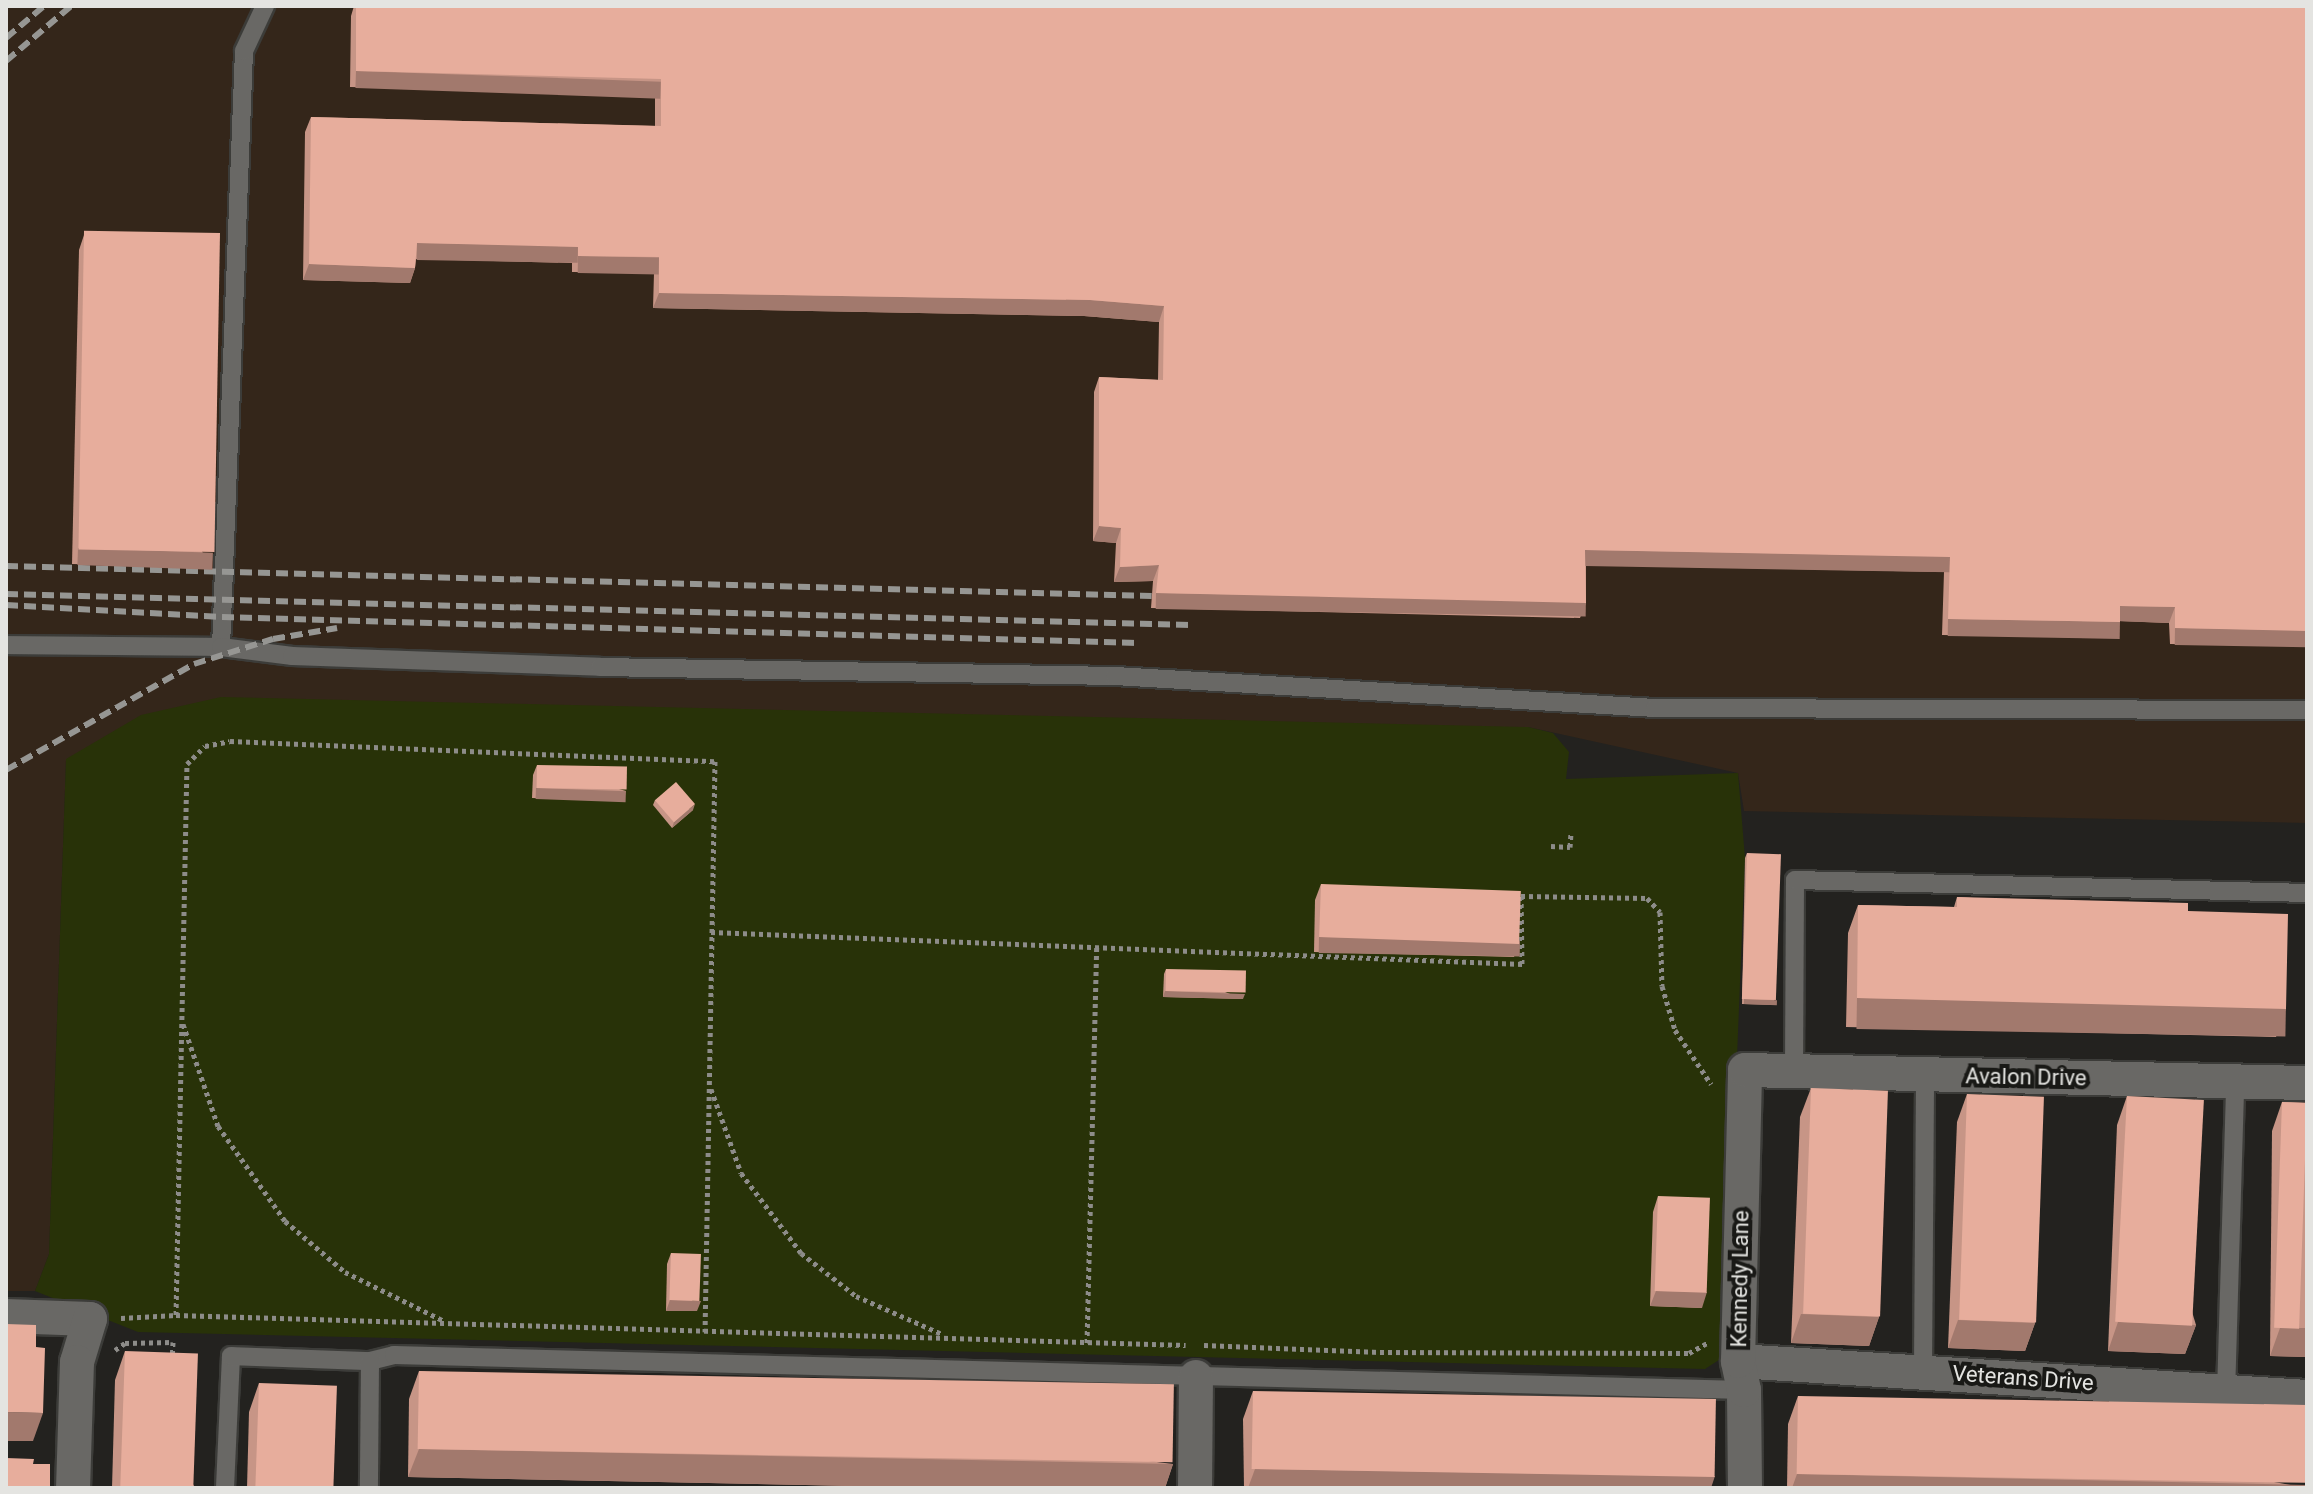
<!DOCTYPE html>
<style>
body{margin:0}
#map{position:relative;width:2313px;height:1494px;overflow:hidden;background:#23221f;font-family:Roboto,sans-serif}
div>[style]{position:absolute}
.industrial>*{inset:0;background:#34261a}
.green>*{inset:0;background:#283208}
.path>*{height:5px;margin-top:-2.5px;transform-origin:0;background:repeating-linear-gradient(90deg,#8d8c89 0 4px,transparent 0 8px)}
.roads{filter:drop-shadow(2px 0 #3c3c39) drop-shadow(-2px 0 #3c3c39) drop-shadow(0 2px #3c3c39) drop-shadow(0 -2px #3c3c39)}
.service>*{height:18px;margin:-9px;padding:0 9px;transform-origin:9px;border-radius:9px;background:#696865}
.minor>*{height:34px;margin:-17px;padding:0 17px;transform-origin:17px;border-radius:17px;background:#696865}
.rail>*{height:6px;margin-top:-3px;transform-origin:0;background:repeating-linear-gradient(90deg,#969693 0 12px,transparent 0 18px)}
.wall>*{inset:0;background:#c79586}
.shaded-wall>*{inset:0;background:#a2796d;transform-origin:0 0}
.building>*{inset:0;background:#e7ad9c;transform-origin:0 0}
span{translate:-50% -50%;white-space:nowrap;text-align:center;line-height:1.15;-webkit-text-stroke:8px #191916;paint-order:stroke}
.street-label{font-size:22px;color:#e4e4e1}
.frame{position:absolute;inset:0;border:8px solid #e4e4e1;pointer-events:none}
</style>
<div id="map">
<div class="industrial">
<div style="clip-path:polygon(6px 6px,2307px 6px,2307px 823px,1744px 811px,1738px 773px,1528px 727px,66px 760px,49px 1254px,35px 1291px,6px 1291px)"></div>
</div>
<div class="green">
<div style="clip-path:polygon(221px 697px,1528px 727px,1553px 733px,1569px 752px,1566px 779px,1738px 773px,1745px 858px,1725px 1356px,1705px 1369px,138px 1332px,35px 1291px,49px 1254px,66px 759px,141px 715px)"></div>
</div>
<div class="path">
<div style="left:1551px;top:846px;width:19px;rotate:3deg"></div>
<div style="left:1570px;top:847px;width:13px;rotate:-86deg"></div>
<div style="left:711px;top:932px;width:812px;rotate:2.26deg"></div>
<div style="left:1522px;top:964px;width:68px;rotate:-90.8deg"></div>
<div style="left:1521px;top:896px;width:126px;rotate:0.9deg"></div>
<div style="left:1647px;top:898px;width:19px;rotate:47deg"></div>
<div style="left:1660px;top:912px;width:74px;rotate:88.5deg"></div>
<div style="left:1662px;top:986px;width:46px;rotate:73.5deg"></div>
<div style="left:1675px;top:1030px;width:65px;rotate:56.3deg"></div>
<div style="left:183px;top:1024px;width:108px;rotate:71.1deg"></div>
<div style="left:218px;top:1126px;width:116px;rotate:54.8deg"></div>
<div style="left:285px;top:1221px;width:79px;rotate:40.4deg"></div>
<div style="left:345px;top:1272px;width:110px;rotate:26.3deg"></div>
<div style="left:711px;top:1089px;width:89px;rotate:70.3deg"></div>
<div style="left:741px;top:1173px;width:100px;rotate:53.1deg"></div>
<div style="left:801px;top:1253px;width:70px;rotate:38deg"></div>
<div style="left:856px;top:1296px;width:94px;rotate:23.8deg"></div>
<div style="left:176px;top:1315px;width:551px;rotate:-88.86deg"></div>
<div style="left:187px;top:764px;width:25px;rotate:-45deg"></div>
<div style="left:205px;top:746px;width:25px;rotate:-11deg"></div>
<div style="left:230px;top:741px;width:485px;rotate:2.4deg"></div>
<div style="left:715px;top:761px;width:571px;rotate:91deg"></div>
<div style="left:121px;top:1318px;width:55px;rotate:-3.1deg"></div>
<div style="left:176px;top:1315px;width:1010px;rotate:1.7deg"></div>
<div style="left:1087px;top:1343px;width:396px;rotate:-88.6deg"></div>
<div style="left:1204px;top:1345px;width:176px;rotate:2.3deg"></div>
<div style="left:1380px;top:1352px;width:309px;rotate:0.2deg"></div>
<div style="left:1689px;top:1353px;width:21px;rotate:-29deg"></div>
<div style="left:115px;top:1350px;width:12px;rotate:-35deg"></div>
<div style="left:125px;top:1343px;width:48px;rotate:-1.2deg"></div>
<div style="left:173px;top:1342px;width:17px;rotate:93deg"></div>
</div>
<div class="roads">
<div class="service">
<div style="left:6px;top:645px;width:215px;rotate:0.5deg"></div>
<div style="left:221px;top:647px;width:596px;rotate:-87.79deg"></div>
<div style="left:244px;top:51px;width:50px;rotate:-65deg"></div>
<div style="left:221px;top:647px;width:72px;rotate:7.2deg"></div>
<div style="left:292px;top:656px;width:308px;rotate:2deg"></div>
<div style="left:600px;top:667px;width:515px;rotate:1deg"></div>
<div style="left:1115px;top:676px;width:541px;rotate:3.39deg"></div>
<div style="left:1655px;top:708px;width:652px;rotate:0.18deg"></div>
<div style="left:1794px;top:1071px;width:191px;rotate:-89.7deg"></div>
<div style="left:1795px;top:880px;width:512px;rotate:1.45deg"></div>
<div style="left:370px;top:1361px;width:25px;rotate:-14deg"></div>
<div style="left:394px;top:1355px;width:1350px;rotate:1.49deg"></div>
<div style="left:1923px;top:1370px;width:296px;rotate:-89.6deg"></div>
<div style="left:2226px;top:1394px;width:312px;rotate:-88.3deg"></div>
<div style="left:225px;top:1488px;width:132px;rotate:-87.4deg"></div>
<div style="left:231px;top:1356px;width:139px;rotate:2.1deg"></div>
<div style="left:370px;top:1361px;width:127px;rotate:90.5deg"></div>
</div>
<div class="minor">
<div style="left:6px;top:1316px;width:84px;rotate:2deg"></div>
<div style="left:90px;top:1319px;width:45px;rotate:106.8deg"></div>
<div style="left:77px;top:1362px;width:126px;rotate:91.8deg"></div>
<div style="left:1738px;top:1361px;width:570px;rotate:3.62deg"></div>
<div style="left:1195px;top:1488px;width:111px;rotate:-89.5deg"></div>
<div style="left:1745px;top:1488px;width:98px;rotate:-90.6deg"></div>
<div style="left:1744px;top:1390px;width:30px;rotate:-102deg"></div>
<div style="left:1738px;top:1361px;width:291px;rotate:-88.6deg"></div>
<div style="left:1745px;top:1070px;width:562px;rotate:1.33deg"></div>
</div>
</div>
<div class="rail">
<div style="left:6px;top:38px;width:50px;rotate:-40.1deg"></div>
<div style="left:6px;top:61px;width:85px;rotate:-40.2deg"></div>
<div style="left:6px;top:566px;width:1146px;rotate:1.5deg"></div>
<div style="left:6px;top:594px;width:1185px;rotate:1.5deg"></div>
<div style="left:6px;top:605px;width:216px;rotate:3.2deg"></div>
<div style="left:222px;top:617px;width:916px;rotate:1.63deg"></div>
<div style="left:6px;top:770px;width:216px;rotate:-29.4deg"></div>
<div style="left:194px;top:664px;width:83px;rotate:-17.6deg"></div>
<div style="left:273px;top:639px;width:65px;rotate:-9.8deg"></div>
</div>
<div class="wall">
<div style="clip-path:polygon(354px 6px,2307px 6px,2307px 646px,2170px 644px,2169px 623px,2120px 621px,2114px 638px,1942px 635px,1944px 572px,1586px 565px,1586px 603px,1580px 618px,1151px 608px,1153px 581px,1114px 582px,1116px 543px,1093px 541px,1094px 392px,1099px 377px,1158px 380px,1159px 322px,1084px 316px,653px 308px,654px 273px,572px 272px,572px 263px,416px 259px,415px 268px,410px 283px,303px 280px,305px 132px,311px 117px,655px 126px,655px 94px,350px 87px,351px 16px)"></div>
<div style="clip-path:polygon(84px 235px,208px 567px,72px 564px,79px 250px)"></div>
<div style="clip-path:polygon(537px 765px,626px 791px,622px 801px,532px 798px,533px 775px)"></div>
<div style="clip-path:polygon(655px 800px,693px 810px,672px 828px,653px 805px)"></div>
<div style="clip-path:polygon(1747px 853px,1775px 1005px,1742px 1004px,1745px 858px)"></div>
<div style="clip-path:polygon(1321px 884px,1520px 942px,1514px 957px,1314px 952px,1315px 900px)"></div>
<div style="clip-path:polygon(1957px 897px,2188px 911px,2286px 1009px,2276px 1037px,1846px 1027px,1848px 933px,1858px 905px,1954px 907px)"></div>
<div style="clip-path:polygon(1166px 969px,1243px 999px,1163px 997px,1164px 974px)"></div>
<div style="clip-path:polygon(1811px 1088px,1879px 1317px,1869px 1346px,1791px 1343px,1800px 1117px)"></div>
<div style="clip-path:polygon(1967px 1094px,2035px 1323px,2025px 1351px,1948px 1348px,1957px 1122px)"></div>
<div style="clip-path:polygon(2127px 1096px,2196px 1325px,2185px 1354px,2108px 1351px,2117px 1125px)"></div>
<div style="clip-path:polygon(2282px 1102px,2307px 1103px,2307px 1357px,2270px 1356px,2272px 1131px)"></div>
<div style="clip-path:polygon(1658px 1196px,1702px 1308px,1650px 1306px,1653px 1212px)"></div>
<div style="clip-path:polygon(671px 1253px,697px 1311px,666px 1311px,667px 1264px)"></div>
<div style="clip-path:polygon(125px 1351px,195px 1488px,112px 1488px,115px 1380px)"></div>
<div style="clip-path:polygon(419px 1371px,1173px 1464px,1165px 1488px,950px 1488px,408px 1477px,409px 1399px)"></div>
<div style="clip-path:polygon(259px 1383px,334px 1488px,247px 1488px,249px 1412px)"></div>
<div style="clip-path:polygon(1253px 1391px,1711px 1488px,1244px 1488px,1243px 1419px)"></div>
<div style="clip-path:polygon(1798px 1396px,2307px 1488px,1787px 1488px,1788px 1424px)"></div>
</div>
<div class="shaded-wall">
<div style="left:356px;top:71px;width:305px;height:17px;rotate:2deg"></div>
<div style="left:417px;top:243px;width:161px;height:17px;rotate:1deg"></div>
<div style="left:578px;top:256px;width:81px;height:17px;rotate:1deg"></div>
<div style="clip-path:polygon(309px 264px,415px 268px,410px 283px,303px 280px)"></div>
<div style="clip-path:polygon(659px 293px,1090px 300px,1164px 306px,1159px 322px,1084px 316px,653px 308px)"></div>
<div style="clip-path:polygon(1099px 526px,1121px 528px,1116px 543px,1093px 541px)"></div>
<div style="left:78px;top:548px;width:135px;height:17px;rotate:2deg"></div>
<div style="left:1585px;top:550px;width:365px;height:16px;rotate:1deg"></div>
<div style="clip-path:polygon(1159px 565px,1153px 581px,1114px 582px,1120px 567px)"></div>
<div style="left:1156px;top:593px;width:430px;height:16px;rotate:1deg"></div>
<div style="clip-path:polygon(2120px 606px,2175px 607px,2169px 623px,2115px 621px)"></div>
<div style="left:1948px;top:619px;width:172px;height:17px;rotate:1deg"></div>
<div style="left:2175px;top:628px;width:132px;height:17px;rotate:1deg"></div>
<div style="left:536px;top:788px;width:90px;height:11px;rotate:2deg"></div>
<div style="clip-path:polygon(695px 804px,693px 810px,672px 828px,674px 822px)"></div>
<div style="left:1319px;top:937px;width:201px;height:16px;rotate:1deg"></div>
<div style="clip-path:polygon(1165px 991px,1245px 994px,1243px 999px,1163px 997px)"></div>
<div style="left:1857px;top:998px;width:429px;height:31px;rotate:1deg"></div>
<div style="left:1744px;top:999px;width:33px;height:5px;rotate:2deg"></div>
<div style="clip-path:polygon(1656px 1291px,1707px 1292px,1702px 1308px,1650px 1306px)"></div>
<div style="clip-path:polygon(670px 1300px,701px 1301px,697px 1311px,666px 1311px)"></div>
<div style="clip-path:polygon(1801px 1314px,1879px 1317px,1869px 1346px,1791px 1343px)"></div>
<div style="clip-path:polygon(1958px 1320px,2035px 1323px,2025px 1351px,1948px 1348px)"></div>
<div style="clip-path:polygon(2118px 1322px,2196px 1325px,2185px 1354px,2108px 1351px)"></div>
<div style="clip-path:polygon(2280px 1328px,2307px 1328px,2307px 1357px,2270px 1356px)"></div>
<div style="clip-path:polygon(6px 1412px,43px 1413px,33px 1441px,6px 1441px)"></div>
<div style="clip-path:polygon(419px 1449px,1173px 1464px,1165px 1488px,950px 1488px,408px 1477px)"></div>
<div style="clip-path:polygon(1255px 1469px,1715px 1476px,1711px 1488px,1248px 1488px)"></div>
<div style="clip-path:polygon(1797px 1474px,2307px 1485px,2307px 1488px,1792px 1488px)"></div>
</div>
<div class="building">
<div style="clip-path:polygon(356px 6px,2307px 6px,2307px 631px,2175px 628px,2175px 607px,2120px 606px,2120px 622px,1948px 619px,1950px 557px,1585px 550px,1586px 603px,1156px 593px,1159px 565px,1120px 567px,1121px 528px,1099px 526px,1099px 377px,1163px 380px,1164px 306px,1090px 300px,659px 293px,659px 257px,578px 256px,578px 247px,417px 243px,415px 268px,309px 264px,311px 117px,661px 126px,661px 79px,356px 71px)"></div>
<div style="left:220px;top:233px;width:319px;height:136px;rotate:91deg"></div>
<div style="left:537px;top:765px;width:90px;height:23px;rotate:1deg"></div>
<div style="left:676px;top:782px;width:29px;height:28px;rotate:49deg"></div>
<div style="left:1747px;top:853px;width:34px;height:146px;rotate:2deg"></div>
<div style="left:1321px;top:884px;width:200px;height:53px;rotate:2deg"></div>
<div style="clip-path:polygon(1957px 897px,2188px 903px,2188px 911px,2288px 914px,2286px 1009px,1857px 998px,1858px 905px,1957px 907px)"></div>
<div style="left:1166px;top:969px;width:80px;height:22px;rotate:1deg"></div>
<div style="left:1811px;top:1088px;width:77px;height:226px;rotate:2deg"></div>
<div style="left:1967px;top:1094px;width:77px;height:226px;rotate:2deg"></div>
<div style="left:2127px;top:1096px;width:77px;height:226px;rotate:3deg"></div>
<div style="left:2282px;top:1102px;width:25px;height:226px;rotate:2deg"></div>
<div style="left:1658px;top:1196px;width:52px;height:95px;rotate:2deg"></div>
<div style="left:671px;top:1253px;width:30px;height:47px;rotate:2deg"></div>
<div style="clip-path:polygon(6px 1324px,36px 1325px,36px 1347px,45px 1348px,43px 1413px,6px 1412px)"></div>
<div style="left:125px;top:1351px;width:73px;height:137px;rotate:2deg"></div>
<div style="left:419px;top:1371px;width:755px;height:78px;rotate:1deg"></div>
<div style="left:259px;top:1383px;width:78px;height:105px;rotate:2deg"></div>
<div style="left:1253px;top:1391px;width:463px;height:78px;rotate:1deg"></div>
<div style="left:1798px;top:1396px;width:509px;height:78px;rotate:1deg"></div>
<div style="clip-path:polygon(6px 1458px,34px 1459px,33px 1464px,50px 1464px,50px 1488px,6px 1488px)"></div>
</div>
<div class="street-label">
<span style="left:2026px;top:1077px;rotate:1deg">Avalon Drive</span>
<span style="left:1740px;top:1279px;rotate:-89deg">Kennedy Lane</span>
<span style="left:2023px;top:1378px;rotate:4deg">Veterans Drive</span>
</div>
<div class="frame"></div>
</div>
